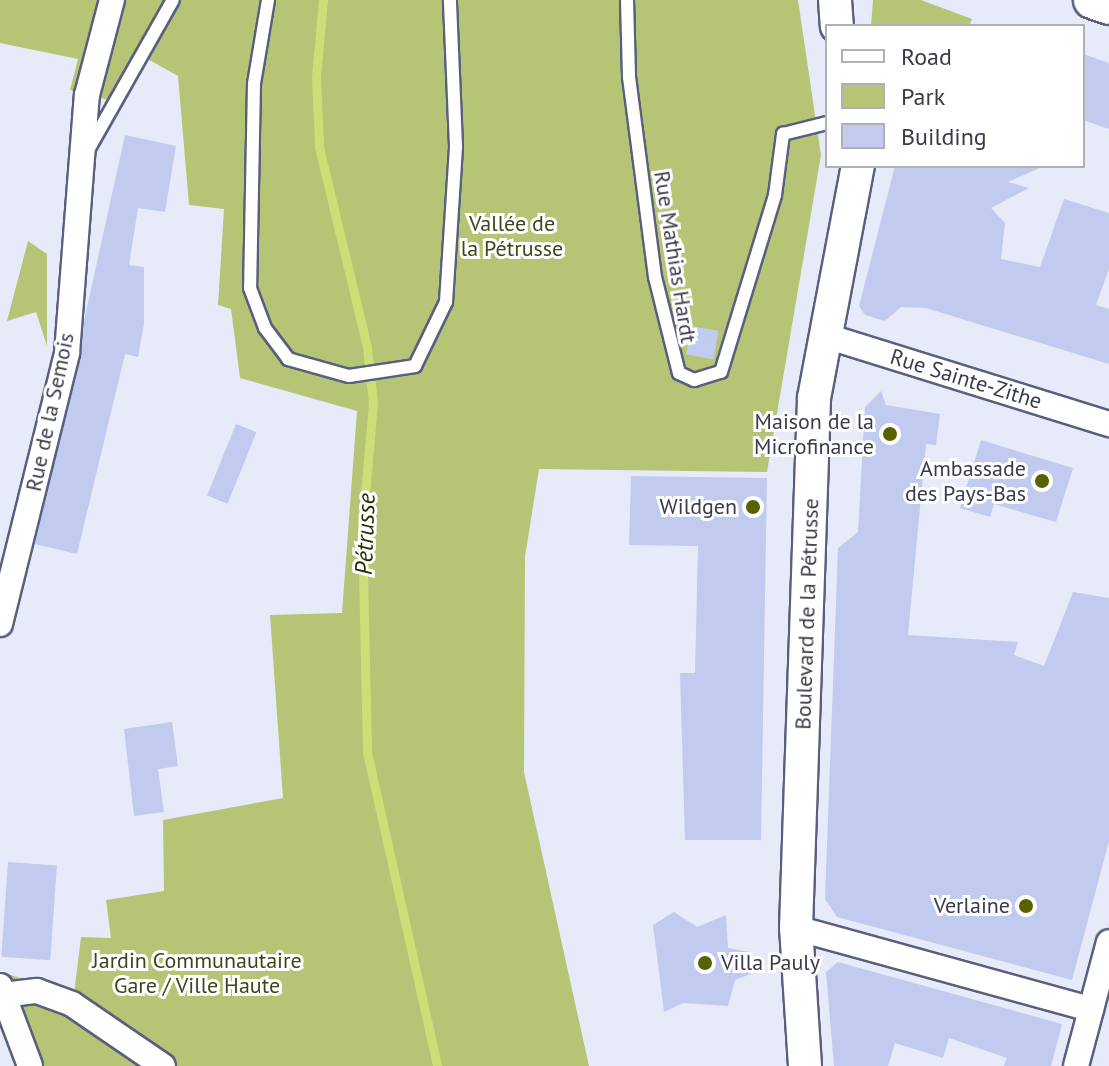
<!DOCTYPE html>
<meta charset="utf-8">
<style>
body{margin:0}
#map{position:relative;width:1109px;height:1066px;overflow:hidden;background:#e7ebf9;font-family:"PT Sans",sans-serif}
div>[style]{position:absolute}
.green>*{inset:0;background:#b6c475}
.stream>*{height:9px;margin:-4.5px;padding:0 4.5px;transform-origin:4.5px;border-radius:4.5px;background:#cdde77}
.building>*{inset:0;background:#c1caef;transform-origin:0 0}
.roads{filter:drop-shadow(2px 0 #59607e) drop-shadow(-2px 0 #59607e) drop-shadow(0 2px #59607e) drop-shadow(0 -2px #59607e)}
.lane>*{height:12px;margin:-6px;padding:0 6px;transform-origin:6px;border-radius:6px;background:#fff}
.street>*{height:24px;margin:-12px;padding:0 12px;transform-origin:12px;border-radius:12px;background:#fff}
.secondary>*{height:32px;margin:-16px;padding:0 16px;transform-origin:16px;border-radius:16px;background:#fff}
.primary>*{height:36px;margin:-18px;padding:0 18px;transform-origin:18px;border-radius:18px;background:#fff}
.dots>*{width:22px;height:22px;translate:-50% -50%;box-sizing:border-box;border:4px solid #fff;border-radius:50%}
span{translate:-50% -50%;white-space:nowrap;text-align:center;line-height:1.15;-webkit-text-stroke:6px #fff;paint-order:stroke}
.park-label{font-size:22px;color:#3f451b}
.street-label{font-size:22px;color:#383c4a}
.poi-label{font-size:22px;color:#383c4a}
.right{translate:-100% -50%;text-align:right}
.left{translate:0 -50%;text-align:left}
.water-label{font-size:24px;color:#272d01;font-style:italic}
.legend{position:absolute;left:825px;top:24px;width:260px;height:144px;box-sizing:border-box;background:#fff;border:2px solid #afb1b7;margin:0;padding:10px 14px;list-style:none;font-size:24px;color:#383c4a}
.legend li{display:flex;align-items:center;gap:16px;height:40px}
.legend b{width:40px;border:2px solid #afb1b7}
</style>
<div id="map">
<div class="green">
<div style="clip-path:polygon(0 0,798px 0,821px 155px,767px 472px,539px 469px,525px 557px,524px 772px,589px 1066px,43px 1066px,7px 974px,74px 994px,81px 937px,111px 938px,106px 900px,164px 891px,163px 820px,283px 798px,270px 615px,342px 613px,357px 411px,240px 378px,231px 309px,218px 305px,224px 209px,189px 205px,178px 76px,144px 57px,120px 103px,70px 90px,78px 59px,0 43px)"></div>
<div style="clip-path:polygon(873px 0,921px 0,972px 19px,969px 26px,871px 26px)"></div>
<div style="clip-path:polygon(28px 241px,47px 254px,47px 346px,36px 312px,7px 321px)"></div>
</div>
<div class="stream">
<div style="left:323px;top:0;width:77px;rotate:95.2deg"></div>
<div style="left:316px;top:77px;width:70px;rotate:87.5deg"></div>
<div style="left:319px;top:147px;width:206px;rotate:76.5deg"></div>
<div style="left:367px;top:347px;width:56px;rotate:83.9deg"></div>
<div style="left:373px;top:403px;width:126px;rotate:95deg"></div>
<div style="left:362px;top:529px;width:223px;rotate:88.7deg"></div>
<div style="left:367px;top:752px;width:322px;rotate:77.4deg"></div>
</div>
<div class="building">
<div style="clip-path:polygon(1083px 54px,1109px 63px,1109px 129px,1083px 120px)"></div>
<div style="clip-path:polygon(125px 135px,176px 146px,165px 212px,138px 208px,129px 265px,144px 267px,144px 324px,138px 357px,125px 354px,77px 554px,35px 544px)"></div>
<div style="clip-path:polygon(895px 166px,1044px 166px,1008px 182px,1029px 188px,991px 208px,1005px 223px,1001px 259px,1040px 267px,1064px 199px,1109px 213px,1109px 269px,1096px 305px,1109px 309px,1109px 364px,926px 308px,901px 307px,885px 321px,865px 315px,859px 306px)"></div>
<div style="left:691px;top:326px;width:28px;height:29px;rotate:10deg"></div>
<div style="clip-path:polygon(881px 391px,886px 405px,940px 414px,936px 445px,926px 444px,908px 635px,1018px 642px,1014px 655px,1044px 666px,1073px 592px,1109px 598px,1109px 841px,1072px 980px,837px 917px,825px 899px,838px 548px,858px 532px,865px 407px)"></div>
<div style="left:236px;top:424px;width:22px;height:77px;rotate:22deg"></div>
<div style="clip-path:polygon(981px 440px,1073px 468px,1056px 522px,994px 504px,990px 517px,960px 508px)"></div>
<div style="clip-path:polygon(631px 476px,767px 478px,761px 840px,685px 840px,680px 673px,695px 673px,698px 546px,629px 545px)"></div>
<div style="clip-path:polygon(172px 722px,178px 766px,158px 769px,164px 812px,134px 816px,124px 729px)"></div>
<div style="left:8px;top:862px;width:49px;height:95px;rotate:4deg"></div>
<div style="clip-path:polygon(674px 912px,697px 927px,726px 915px,728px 948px,750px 952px,751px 974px,735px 980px,728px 1006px,683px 1003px,664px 1012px,653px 925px)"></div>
<div style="clip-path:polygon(838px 962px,1062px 1024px,1051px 1066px,1004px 1066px,1007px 1058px,949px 1038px,943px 1058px,895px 1043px,888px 1066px,834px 1066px,826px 972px)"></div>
</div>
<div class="roads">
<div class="lane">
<div style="left:268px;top:0;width:85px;rotate:99.5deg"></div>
<div style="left:254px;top:84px;width:204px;rotate:91.1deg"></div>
<div style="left:250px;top:288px;width:43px;rotate:69.4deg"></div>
<div style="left:265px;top:328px;width:39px;rotate:53deg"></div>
<div style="left:288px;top:359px;width:63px;rotate:15.6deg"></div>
<div style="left:349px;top:376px;width:67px;rotate:-8.6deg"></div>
<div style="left:415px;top:366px;width:71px;rotate:-64.2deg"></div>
<div style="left:446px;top:302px;width:156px;rotate:-86.3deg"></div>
<div style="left:456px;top:146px;width:146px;rotate:-92.4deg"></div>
<div style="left:627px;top:0;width:77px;rotate:88.5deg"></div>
<div style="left:629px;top:77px;width:202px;rotate:82.6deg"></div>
<div style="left:655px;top:277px;width:99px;rotate:76deg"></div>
<div style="left:679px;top:373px;width:17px;rotate:25deg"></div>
<div style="left:694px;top:380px;width:28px;rotate:-17deg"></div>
<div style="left:721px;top:372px;width:185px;rotate:-73deg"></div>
<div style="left:775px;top:195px;width:62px;rotate:-82.5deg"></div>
<div style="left:783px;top:134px;width:45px;rotate:-14deg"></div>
<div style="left:88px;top:150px;width:172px;rotate:-60.5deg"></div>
</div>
<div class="street">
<div style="left:823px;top:335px;width:300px;rotate:17.3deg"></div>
<div style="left:0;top:624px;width:279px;rotate:-76.1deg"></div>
<div style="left:67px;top:353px;width:259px;rotate:-85.6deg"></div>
<div style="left:87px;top:95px;width:98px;rotate:-75.3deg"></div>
<div style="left:796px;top:928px;width:306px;rotate:15.4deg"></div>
<div style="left:0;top:986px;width:85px;rotate:69.4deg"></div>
<div style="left:3px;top:995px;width:34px;rotate:-7deg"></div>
<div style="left:37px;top:991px;width:37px;rotate:20deg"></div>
<div style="left:72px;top:1004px;width:110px;rotate:34.3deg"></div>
<div style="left:1076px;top:1066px;width:128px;rotate:-75.1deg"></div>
</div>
<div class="secondary">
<div style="left:835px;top:0;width:26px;rotate:86deg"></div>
<div style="left:805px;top:1066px;width:138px;rotate:-93.7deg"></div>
<div style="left:796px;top:928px;width:530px;rotate:-88.05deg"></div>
<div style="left:814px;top:398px;width:236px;rotate:-79.3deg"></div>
</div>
<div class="primary">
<div style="left:1092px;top:0;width:18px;rotate:19deg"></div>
</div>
</div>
<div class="dots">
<div style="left:890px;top:434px;background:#576202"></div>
<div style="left:1042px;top:481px;background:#576202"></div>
<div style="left:753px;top:507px;background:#576202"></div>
<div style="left:1026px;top:906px;background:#576202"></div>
<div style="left:705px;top:963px;background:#576202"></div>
</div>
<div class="park-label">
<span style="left:512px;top:236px">Vallée de<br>la Pétrusse</span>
<span style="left:197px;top:973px">Jardin Communautaire<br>Gare / Ville Haute</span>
</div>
<div class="street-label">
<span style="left:675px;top:257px;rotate:81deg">Rue Mathias Hardt</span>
<span style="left:966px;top:379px;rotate:17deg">Rue Sainte-Zithe</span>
<span style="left:50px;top:412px;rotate:-78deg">Rue de la Semois</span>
<span style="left:807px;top:614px;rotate:-88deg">Boulevard de la Pétrusse</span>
</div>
<div class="poi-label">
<span class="right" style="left:874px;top:434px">Maison de la<br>Microfinance</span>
<span class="right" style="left:1026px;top:481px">Ambassade<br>des Pays-Bas</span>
<span class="right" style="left:737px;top:507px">Wildgen</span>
<span class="right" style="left:1010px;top:906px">Verlaine</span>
<span class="left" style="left:721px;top:963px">Villa Pauly</span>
</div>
<div class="water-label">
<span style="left:365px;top:534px;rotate:-88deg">Pétrusse</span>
</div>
<ul class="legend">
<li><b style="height:10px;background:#fff"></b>Road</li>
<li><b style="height:22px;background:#b6c475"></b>Park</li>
<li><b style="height:22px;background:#c1caef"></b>Building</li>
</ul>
</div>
